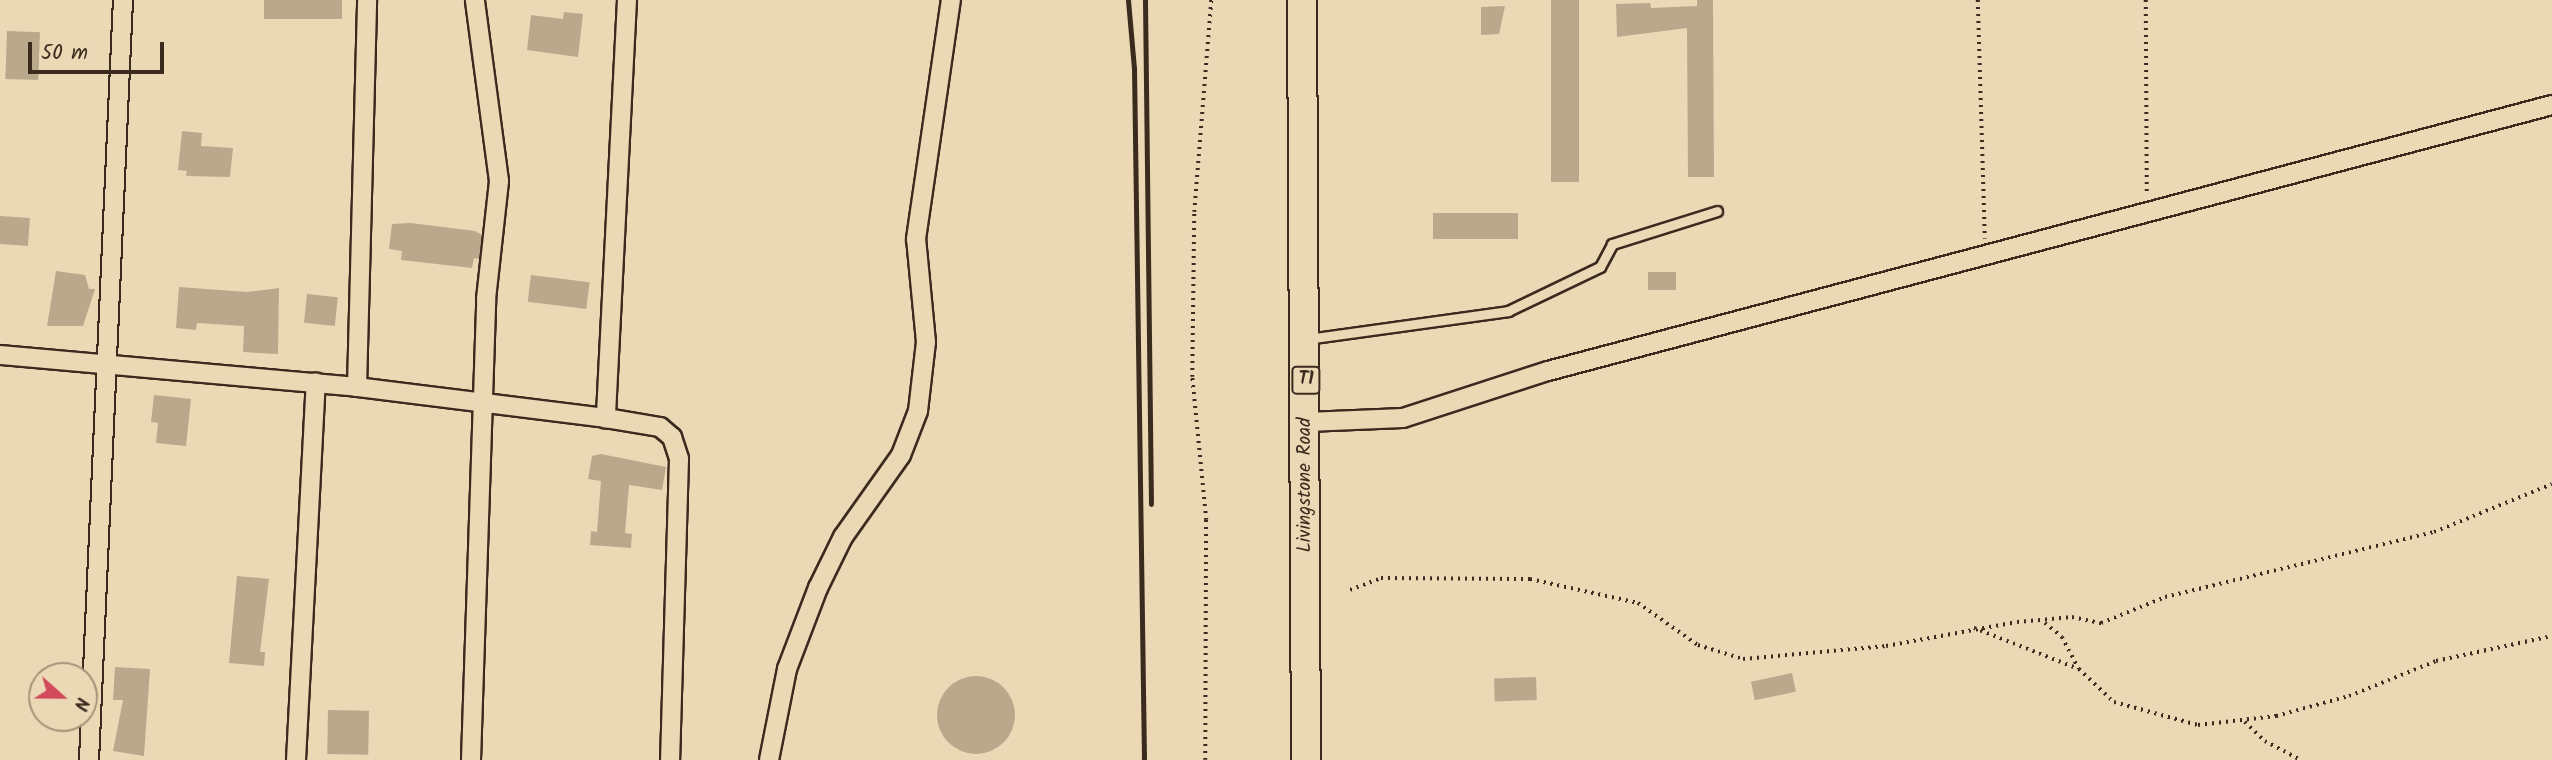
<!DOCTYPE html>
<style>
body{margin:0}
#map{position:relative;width:2552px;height:760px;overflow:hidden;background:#ebd9b6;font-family:Kalam,sans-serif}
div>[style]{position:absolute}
.building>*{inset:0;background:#baa88c;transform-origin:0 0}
.round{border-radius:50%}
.path>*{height:3.5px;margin-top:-1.75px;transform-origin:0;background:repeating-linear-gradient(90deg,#3b2a1e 0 2px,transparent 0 7px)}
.roads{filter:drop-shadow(2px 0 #3b2a1e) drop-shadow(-2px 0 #3b2a1e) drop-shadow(0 2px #3b2a1e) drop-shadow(0 -2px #3b2a1e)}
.service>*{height:9px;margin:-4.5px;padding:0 4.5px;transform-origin:4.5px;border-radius:4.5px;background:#ebd9b6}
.minor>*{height:18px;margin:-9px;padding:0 9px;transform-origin:9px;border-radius:9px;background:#ebd9b6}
.trunk>*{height:28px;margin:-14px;padding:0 14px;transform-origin:14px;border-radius:14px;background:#ebd9b6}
.rail>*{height:5px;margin:-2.5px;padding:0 2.5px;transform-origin:2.5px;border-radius:2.5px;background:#3b2a1e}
span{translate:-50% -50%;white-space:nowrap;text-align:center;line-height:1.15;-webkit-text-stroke:6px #ebd9b6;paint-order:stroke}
.shield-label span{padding:2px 5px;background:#ebd9b6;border:2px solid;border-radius:5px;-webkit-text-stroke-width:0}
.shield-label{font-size:18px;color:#3b2a1e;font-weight:700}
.street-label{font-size:19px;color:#3b2a1e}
.north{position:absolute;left:28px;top:662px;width:70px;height:70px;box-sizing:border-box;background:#ebd9b6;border:2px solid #a59379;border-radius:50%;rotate:111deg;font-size:19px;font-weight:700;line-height:28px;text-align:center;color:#3b2a1e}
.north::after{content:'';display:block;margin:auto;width:24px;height:32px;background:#d1495b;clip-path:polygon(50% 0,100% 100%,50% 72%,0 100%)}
.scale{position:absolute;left:28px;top:42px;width:136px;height:32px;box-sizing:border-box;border:4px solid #3b2a1e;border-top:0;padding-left:9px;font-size:21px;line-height:24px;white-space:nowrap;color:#3b2a1e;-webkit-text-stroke:5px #ebd9b6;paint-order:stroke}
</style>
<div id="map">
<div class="building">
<div style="left:264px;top:0;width:78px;height:19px"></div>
<div style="left:1551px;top:0;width:28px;height:182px"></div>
<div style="clip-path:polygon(1697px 0,1713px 0,1714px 177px,1688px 177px,1687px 28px,1617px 37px,1616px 4px,1650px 3px,1651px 8px,1697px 6px)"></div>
<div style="clip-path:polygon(1505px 6px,1499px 34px,1481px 35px,1481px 7px)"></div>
<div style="clip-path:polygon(564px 12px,583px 14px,578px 57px,527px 50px,531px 15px,563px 19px)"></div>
<div style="left:7px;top:31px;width:33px;height:48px;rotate:2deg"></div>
<div style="clip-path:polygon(182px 131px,202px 133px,201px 146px,233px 148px,230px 177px,186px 176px,187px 171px,178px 170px)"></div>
<div style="left:1433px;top:213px;width:85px;height:26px"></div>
<div style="left:0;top:216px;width:30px;height:28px;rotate:4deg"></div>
<div style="clip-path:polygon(411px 223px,475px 231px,482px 235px,479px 259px,474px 258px,472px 268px,401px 260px,402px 251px,389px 249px,392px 224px)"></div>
<div style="clip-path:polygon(56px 271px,85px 275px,89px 289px,95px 289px,83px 326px,47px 326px)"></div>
<div style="left:1676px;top:272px;width:18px;height:28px;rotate:90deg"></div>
<div style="left:531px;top:275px;width:59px;height:27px;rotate:7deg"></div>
<div style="clip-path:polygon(179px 287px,247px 292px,279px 288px,278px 354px,243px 352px,244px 326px,197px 323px,196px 330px,176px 328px)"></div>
<div style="left:307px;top:294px;width:31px;height:29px;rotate:6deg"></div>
<div style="clip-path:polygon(154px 395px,191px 399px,186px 446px,156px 443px,158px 423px,151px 422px)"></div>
<div style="clip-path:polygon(601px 454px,666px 467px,662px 490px,629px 485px,625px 533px,632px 534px,631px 548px,590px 545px,591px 531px,597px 532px,601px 481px,588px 479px,592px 456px)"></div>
<div style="clip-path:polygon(237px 576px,269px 579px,260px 652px,265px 652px,264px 666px,229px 663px)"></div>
<div style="clip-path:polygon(115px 667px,150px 669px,144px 756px,113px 751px,123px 700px,113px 700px)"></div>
<div style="left:1792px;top:673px;width:19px;height:42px;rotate:78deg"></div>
<div class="round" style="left:937px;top:676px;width:78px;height:78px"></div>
<div style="left:1536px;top:677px;width:23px;height:42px;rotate:88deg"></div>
<div style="left:328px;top:710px;width:41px;height:44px;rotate:1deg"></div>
</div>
<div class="path">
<div style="left:1978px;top:0;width:239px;rotate:88.3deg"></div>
<div style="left:2146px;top:0;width:195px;rotate:89.7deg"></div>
<div style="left:1350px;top:590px;width:33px;rotate:-21deg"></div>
<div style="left:1381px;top:578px;width:149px;rotate:0.4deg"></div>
<div style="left:1530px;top:579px;width:111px;rotate:12.5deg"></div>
<div style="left:1638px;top:603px;width:73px;rotate:35deg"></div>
<div style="left:1698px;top:645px;width:47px;rotate:17.3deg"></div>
<div style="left:1743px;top:659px;width:144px;rotate:-5.2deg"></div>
<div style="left:1886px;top:646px;width:133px;rotate:-10.4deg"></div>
<div style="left:2017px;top:622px;width:55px;rotate:-5.2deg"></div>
<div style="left:2072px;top:617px;width:30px;rotate:12deg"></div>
<div style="left:2101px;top:623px;width:69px;rotate:-22.1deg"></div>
<div style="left:2165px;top:597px;width:277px;rotate:-13.6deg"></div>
<div style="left:2434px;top:532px;width:127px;rotate:-22.1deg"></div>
<div style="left:2045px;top:623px;width:22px;rotate:39deg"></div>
<div style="left:2062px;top:637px;width:36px;rotate:62deg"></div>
<div style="left:2079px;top:669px;width:48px;rotate:43.3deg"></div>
<div style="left:2114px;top:702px;width:87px;rotate:15.3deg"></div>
<div style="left:2198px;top:725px;width:79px;rotate:-6.6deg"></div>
<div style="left:2276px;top:716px;width:76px;rotate:-15.3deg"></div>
<div style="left:2349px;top:696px;width:94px;rotate:-21.9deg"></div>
<div style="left:2436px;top:661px;width:119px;rotate:-12.2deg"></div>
<div style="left:1974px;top:628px;width:113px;rotate:21.3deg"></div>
<div style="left:2245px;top:722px;width:28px;rotate:44deg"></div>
<div style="left:2265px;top:741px;width:40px;rotate:28deg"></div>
<div style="left:1205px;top:760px;width:240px;rotate:-89.8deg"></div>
<div style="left:1206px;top:520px;width:144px;rotate:-95.6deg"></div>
<div style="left:1192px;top:377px;width:165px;rotate:-89.3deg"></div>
<div style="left:1194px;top:212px;width:213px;rotate:-85.4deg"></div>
</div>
<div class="roads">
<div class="service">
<div style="left:1307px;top:339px;width:203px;rotate:-7.9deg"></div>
<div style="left:1508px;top:311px;width:102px;rotate:-25.6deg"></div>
<div style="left:1600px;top:267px;width:26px;rotate:-62deg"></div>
<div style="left:1612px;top:244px;width:110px;rotate:-17.4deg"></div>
</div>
<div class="minor">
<div style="left:627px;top:0;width:419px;rotate:92.9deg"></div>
<div style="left:606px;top:418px;width:55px;rotate:9.5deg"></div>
<div style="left:660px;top:427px;width:16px;rotate:40deg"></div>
<div style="left:672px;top:437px;width:23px;rotate:72deg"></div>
<div style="left:679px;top:459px;width:301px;rotate:91.7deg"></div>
<div style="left:0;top:355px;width:358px;rotate:5.1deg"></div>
<div style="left:357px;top:387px;width:251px;rotate:7.1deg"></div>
<div style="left:357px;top:387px;width:387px;rotate:-88.5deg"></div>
<div style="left:1307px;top:422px;width:96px;rotate:-2.4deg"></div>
<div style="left:1403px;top:418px;width:152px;rotate:-18deg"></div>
<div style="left:1548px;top:371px;width:1039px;rotate:-14.84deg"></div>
<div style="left:89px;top:760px;width:761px;rotate:-87.44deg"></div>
<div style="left:296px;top:760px;width:378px;rotate:-87deg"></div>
<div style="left:471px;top:760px;width:461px;rotate:-88.1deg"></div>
<div style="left:486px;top:299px;width:119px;rotate:-83.7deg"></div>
<div style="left:499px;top:181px;width:183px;rotate:-97.6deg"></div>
<div style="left:769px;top:760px;width:93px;rotate:-78.8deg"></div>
<div style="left:787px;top:669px;width:87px;rotate:-69.1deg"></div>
<div style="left:818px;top:588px;width:57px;rotate:-63.9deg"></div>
<div style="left:843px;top:537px;width:100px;rotate:-54.7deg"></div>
<div style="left:901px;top:455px;width:47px;rotate:-68.9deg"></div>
<div style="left:918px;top:411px;width:69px;rotate:-83.4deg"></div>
<div style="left:926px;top:342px;width:103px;rotate:-95.5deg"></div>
<div style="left:916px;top:239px;width:242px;rotate:-81.7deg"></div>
</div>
<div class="trunk">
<div style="left:1302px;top:0;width:760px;rotate:89.7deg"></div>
</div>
</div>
<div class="rail">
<div style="left:1128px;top:0;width:68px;rotate:85deg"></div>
<div style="left:1134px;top:68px;width:692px;rotate:89.17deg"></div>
<div style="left:1145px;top:0;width:504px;rotate:89.32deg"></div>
</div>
<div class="shield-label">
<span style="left:1306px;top:380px">T1</span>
</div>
<div class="street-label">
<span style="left:1306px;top:485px;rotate:-90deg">Livingstone Road</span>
</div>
<div class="north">N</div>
<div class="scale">50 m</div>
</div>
